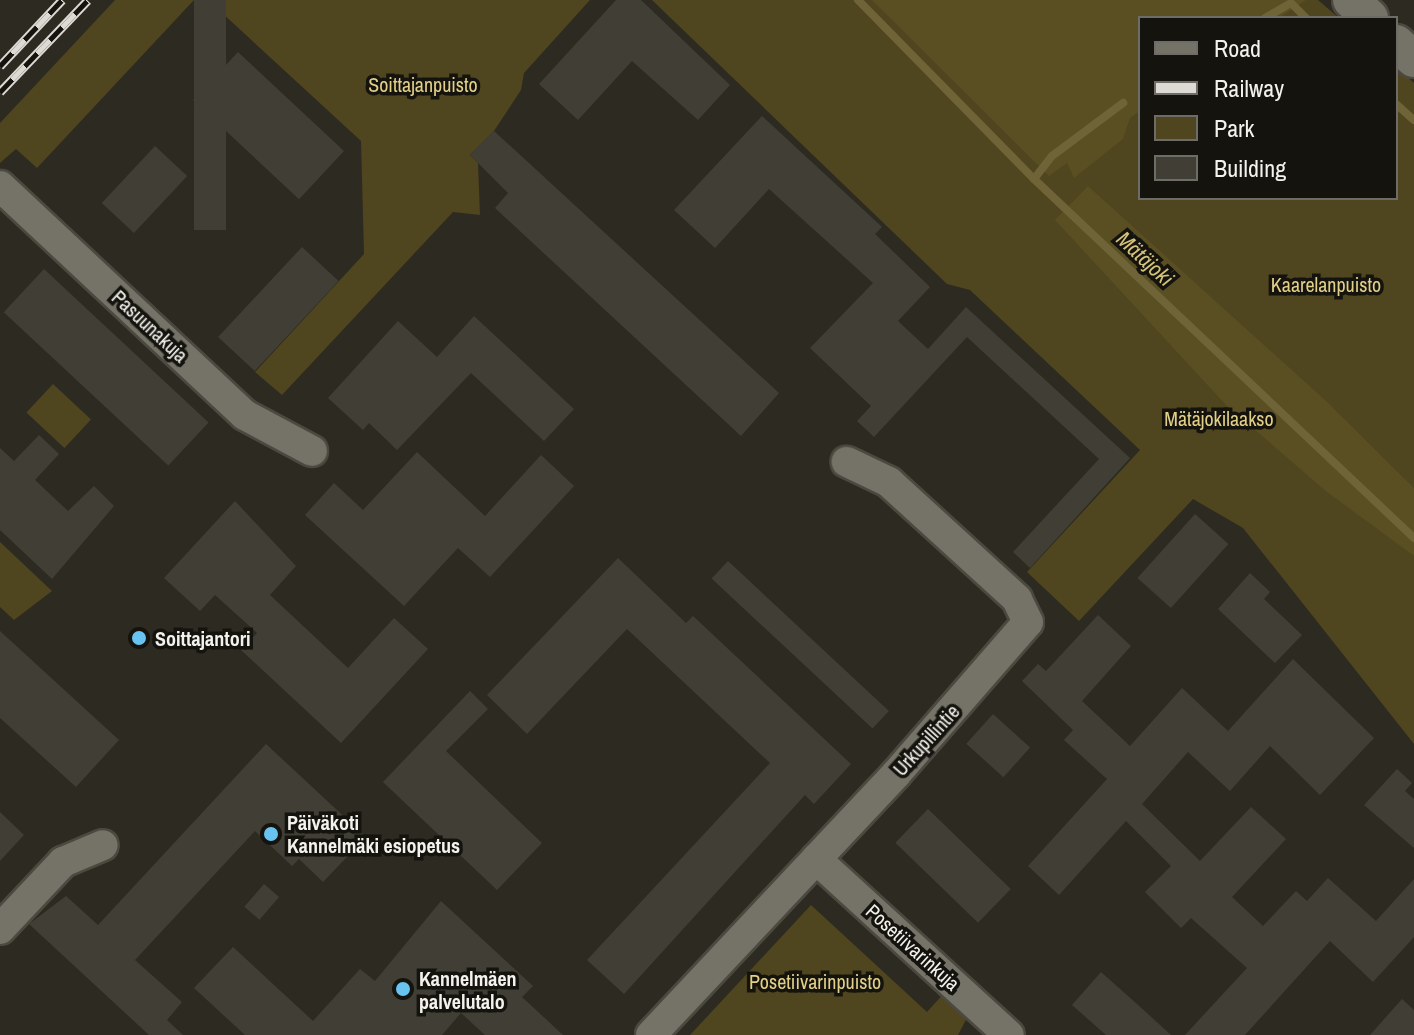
<!DOCTYPE html>
<meta charset="utf-8">
<style>
body{margin:0}
#map{position:relative;width:1414px;height:1035px;overflow:hidden;background:#2d2a21;font-family:"Archivo Narrow",sans-serif}
div>[style]{position:absolute}
.green>*{inset:0;background:#4f451f;transform-origin:0 0}
.forest>*{inset:0;background:#5a4f23}
.stream>*{height:8px;margin:-4px;padding:0 4px;transform-origin:4px;border-radius:4px;background:#6f6338}
.building>*{inset:0;background:#413f35;transform-origin:0 0}
.roads{filter:drop-shadow(2px 0 #4b4940) drop-shadow(-2px 0 #4b4940) drop-shadow(0 2px #4b4940) drop-shadow(0 -2px #4b4940)}
.minor>*{height:30px;margin:-15px;padding:0 15px;transform-origin:15px;border-radius:15px;background:#757267}
.tertiary>*{height:36px;margin:-18px;padding:0 18px;transform-origin:18px;border-radius:18px;background:#757267}
.rail>*{height:9px;margin-top:-4.5px;transform-origin:0;background:repeating-linear-gradient(90deg,#14130e 0 18px,#dcdad3 0 36px);box-sizing:border-box;border-block:2px solid #dcdad3}
.dots>*{width:22px;height:22px;translate:-50% -50%;box-sizing:border-box;border:4px solid #14130e;border-radius:50%}
span{translate:-50% -50%;white-space:nowrap;text-align:center;line-height:1.15;-webkit-text-stroke:7px #14130e;paint-order:stroke}
.park-label{font-size:20px;color:#e3d088}
.street-label{font-size:20px;color:#f4f2ec}
.poi-label{font-size:20px;color:#f4f2ec;font-weight:700}
.left{translate:0 -50%;text-align:left}
.water-label{font-size:22px;color:#d5c27b;font-style:italic}
.legend{position:absolute;left:1138px;top:16px;width:260px;height:184px;box-sizing:border-box;background:#14130e;border:2px solid #6e6c67;margin:0;padding:10px 14px;list-style:none;font-size:24px;color:#f4f2ec}
.legend li{display:flex;align-items:center;gap:16px;height:40px}
.legend b{width:40px;border:2px solid #6e6c67}
</style>
<div id="map">
<div class="green">
<div style="clip-path:polygon(115px 0,194px 0,37px 168px,16px 149px,0 163px,0 123px)"></div>
<div style="clip-path:polygon(208px 0,590px 0,524px 73px,521px 90px,494px 131px,470px 155px,478px 163px,480px 215px,453px 212px,282px 395px,255px 372px,364px 254px,361px 141px)"></div>
<div style="clip-path:polygon(652px 0,1318px 0,1339px 18px,1140px 18px,1140px 198px,1396px 198px,1396px 67px,1414px 83px,1414px 744px,1243px 528px,1193px 499px,1079px 621px,1027px 572px,1140px 450px,970px 290px,947px 284px)"></div>
<div style="left:53px;top:384px;width:52px;height:39px;rotate:43deg"></div>
<div style="clip-path:polygon(0 542px,52px 591px,14px 620px,0 607px)"></div>
<div style="clip-path:polygon(811px 905px,927px 1012px,945px 992px,969px 1014px,958px 1035px,690px 1035px)"></div>
</div>
<div class="forest">
<div style="clip-path:polygon(872px 0,1306px 0,1279px 18px,1140px 18px,1140px 111px,1130px 118px,1123px 139px,1074px 178px,1067px 163px,1049px 176px)"></div>
<div style="clip-path:polygon(1088px 186px,1325px 400px,1414px 488px,1414px 556px,1327px 492px,1226px 405px,1055px 220px)"></div>
</div>
<div class="stream">
<div style="left:858px;top:0;width:251px;rotate:45.5deg"></div>
<div style="left:1034px;top:179px;width:523px;rotate:43.37deg"></div>
<div style="left:1265px;top:18px;width:30px;rotate:-30deg"></div>
<div style="left:1291px;top:3px;width:21px;rotate:45deg"></div>
<div style="left:1396px;top:104px;width:24px;rotate:42deg"></div>
<div style="left:1034px;top:179px;width:29px;rotate:-52deg"></div>
<div style="left:1052px;top:156px;width:89px;rotate:-36.7deg"></div>
</div>
<div class="building">
<div style="left:194px;top:0;width:32px;height:230px"></div>
<div style="clip-path:polygon(616px 0,641px 0,730px 85px,698px 120px,632px 61px,578px 120px,539px 84px)"></div>
<div style="left:238px;top:52px;width:145px;height:66px;rotate:43deg"></div>
<div style="clip-path:polygon(762px 116px,882px 227px,875px 234px,930px 287px,898px 321px,928px 349px,966px 307px,1130px 458px,1030px 568px,1013px 552px,1099px 459px,967px 337px,874px 437px,857px 421px,871px 406px,810px 348px,873px 283px,769px 189px,715px 248px,674px 210px)"></div>
<div style="clip-path:polygon(494px 131px,779px 393px,741px 436px,495px 208px,508px 193px,470px 155px)"></div>
<div style="left:155px;top:146px;width:44px;height:78px;rotate:43deg"></div>
<div style="left:302px;top:247px;width:50px;height:123px;rotate:43deg"></div>
<div style="left:44px;top:269px;width:225px;height:59px;rotate:43deg"></div>
<div style="clip-path:polygon(474px 316px,574px 409px,544px 441px,471px 373px,397px 450px,369px 423px,363px 430px,328px 398px,398px 321px,437px 357px)"></div>
<div style="clip-path:polygon(39px 435px,59px 454px,35px 480px,68px 511px,94px 486px,114px 506px,52px 579px,0 530px,0 448px,14px 461px)"></div>
<div style="clip-path:polygon(417px 452px,485px 516px,541px 455px,574px 486px,490px 577px,458px 548px,404px 606px,305px 515px,334px 483px,363px 510px)"></div>
<div style="clip-path:polygon(235px 501px,296px 566px,270px 595px,348px 668px,394px 618px,428px 649px,341px 743px,241px 650px,257px 633px,215px 595px,200px 611px,164px 578px)"></div>
<div style="left:1195px;top:514px;width:45px;height:86px;rotate:42deg"></div>
<div style="clip-path:polygon(618px 558px,686px 623px,693px 616px,851px 764px,814px 804px,805px 795px,624px 994px,587px 960px,770px 763px,627px 629px,527px 734px,487px 695px)"></div>
<div style="left:728px;top:561px;width:220px;height:24px;rotate:43deg"></div>
<div style="clip-path:polygon(1250px 573px,1270px 592px,1264px 599px,1302px 635px,1275px 663px,1218px 609px)"></div>
<div style="clip-path:polygon(1098px 615px,1131px 646px,1082px 701px,1130px 746px,1182px 688px,1228px 731px,1293px 659px,1374px 738px,1320px 795px,1270px 746px,1230px 791px,1188px 752px,1142px 804px,1200px 861px,1251px 807px,1286px 839px,1232px 897px,1263px 926px,1296px 891px,1307px 901px,1328px 878px,1376px 921px,1414px 879px,1414px 937px,1373px 982px,1330px 941px,1245px 1035px,1185px 1035px,1247px 968px,1191px 918px,1181px 928px,1145px 892px,1171px 866px,1126px 821px,1059px 895px,1028px 866px,1107px 779px,1064px 740px,1073px 730px,1022px 681px,1038px 664px,1046px 671px)"></div>
<div style="clip-path:polygon(0 631px,119px 740px,76px 787px,0 718px)"></div>
<div style="clip-path:polygon(470px 691px,488px 709px,446px 751px,542px 843px,497px 890px,383px 782px)"></div>
<div style="left:993px;top:714px;width:50px;height:40px;rotate:42deg"></div>
<div style="clip-path:polygon(266px 744px,366px 837px,323px 882px,299px 859px,292px 866px,255px 831px,135px 960px,182px 1002px,167px 1020px,183px 1035px,149px 1035px,29px 924px,66px 896px,98px 925px)"></div>
<div style="clip-path:polygon(1397px 769px,1412px 783px,1405px 791px,1414px 799px,1414px 848px,1364px 805px)"></div>
<div style="left:928px;top:809px;width:115px;height:47px;rotate:44deg"></div>
<div style="clip-path:polygon(0 812px,24px 835px,0 861px)"></div>
<div style="left:264px;top:884px;width:20px;height:30px;rotate:41deg"></div>
<div style="clip-path:polygon(441px 901px,533px 986px,522px 997px,563px 1035px,485px 1035px,461px 1013px,442px 1035px,245px 1035px,194px 988px,233px 947px,313px 1021px,360px 969px,375px 981px)"></div>
<div style="clip-path:polygon(1101px 972px,1137px 1004px,1171px 1035px,1106px 1035px,1072px 1005px)"></div>
<div style="clip-path:polygon(1402px 999px,1414px 1010px,1414px 1035px,1370px 1035px)"></div>
</div>
<div class="roads">
<div class="minor">
<div style="left:0;top:186px;width:335px;rotate:43.1deg"></div>
<div style="left:245px;top:415px;width:76px;rotate:28.2deg"></div>
<div style="left:816px;top:859px;width:261px;rotate:42.4deg"></div>
<div style="left:0;top:929px;width:92px;rotate:-46.8deg"></div>
<div style="left:63px;top:862px;width:43px;rotate:-23deg"></div>
<div style="left:651px;top:1035px;width:358px;rotate:-46.8deg"></div>
<div style="left:896px;top:774px;width:201px;rotate:-49deg"></div>
<div style="left:1028px;top:622px;width:25px;rotate:-116deg"></div>
<div style="left:1017px;top:599px;width:173px;rotate:-137.6deg"></div>
<div style="left:889px;top:482px;width:47px;rotate:-154.5deg"></div>
</div>
<div class="tertiary">
<div style="left:1351px;top:0;width:26px;rotate:43deg"></div>
<div style="left:1396px;top:43px;width:24px;rotate:42deg"></div>
</div>
</div>
<div class="rail">
<div style="left:0;top:66px;width:91px;rotate:-46.8deg"></div>
<div style="left:0;top:92px;width:127px;rotate:-46.3deg"></div>
</div>
<div class="dots">
<div style="left:139px;top:638px;background:#69c3f1"></div>
<div style="left:271px;top:834px;background:#69c3f1"></div>
<div style="left:403px;top:989px;background:#69c3f1"></div>
</div>
<div class="park-label">
<span style="left:423px;top:84px">Soittajanpuisto</span>
<span style="left:1326px;top:284px">Kaarelanpuisto</span>
<span style="left:1219px;top:418px">Mätäjokilaakso</span>
<span style="left:815px;top:981px">Posetiivarinpuisto</span>
</div>
<div class="street-label">
<span style="left:150px;top:326px;rotate:43deg">Pasuunakuja</span>
<span style="left:926px;top:740px;rotate:-48deg">Urkupillintie</span>
<span style="left:913px;top:947px;rotate:42deg">Posetiivarinkuja</span>
</div>
<div class="poi-label">
<span class="left" style="left:155px;top:638px">Soittajantori</span>
<span class="left" style="left:287px;top:834px">Päiväkoti<br>Kannelmäki esiopetus</span>
<span class="left" style="left:419px;top:990px">Kannelmäen<br>palvelutalo</span>
</div>
<div class="water-label">
<span style="left:1145px;top:259px;rotate:43deg">Mätäjoki</span>
</div>
<ul class="legend">
<li><b style="height:10px;background:#757267"></b>Road</li>
<li><b style="height:10px;background:#dcdad3"></b>Railway</li>
<li><b style="height:22px;background:#4f451f"></b>Park</li>
<li><b style="height:22px;background:#413f35"></b>Building</li>
</ul>
</div>
